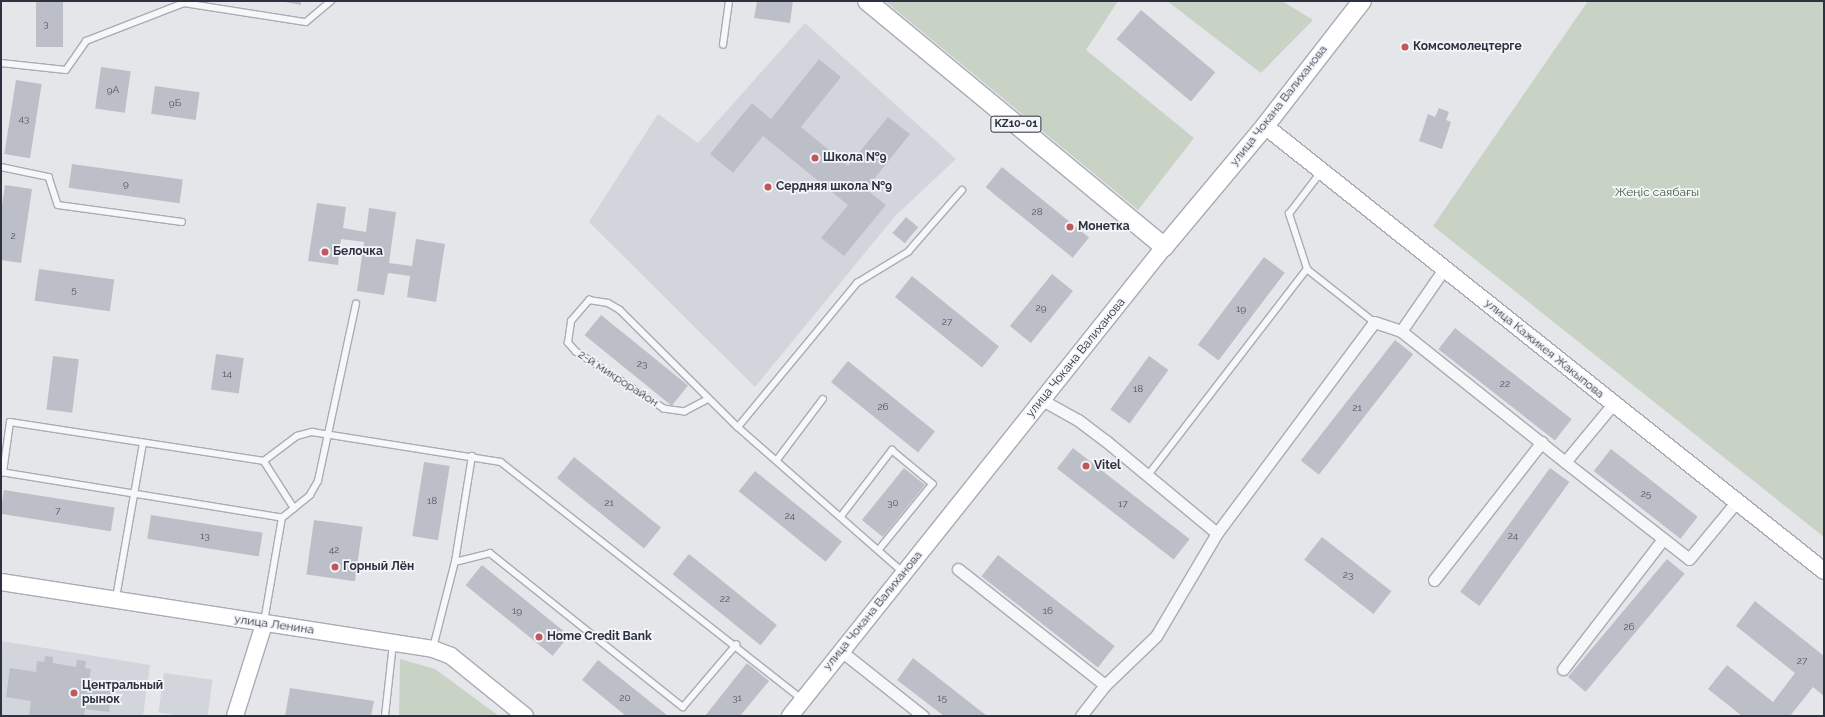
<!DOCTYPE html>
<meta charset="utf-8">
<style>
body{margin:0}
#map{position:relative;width:1825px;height:717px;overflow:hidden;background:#e4e6ea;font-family:Raleway,sans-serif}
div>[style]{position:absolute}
.built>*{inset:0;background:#d2d5dc;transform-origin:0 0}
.green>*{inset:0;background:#c8d3c6}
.building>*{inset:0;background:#bcbfc7;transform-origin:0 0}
.roads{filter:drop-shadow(1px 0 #a9acb4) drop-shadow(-1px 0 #a9acb4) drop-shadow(0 1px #a9acb4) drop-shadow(0 -1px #a9acb4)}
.lane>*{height:5.5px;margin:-2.75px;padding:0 2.75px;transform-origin:2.75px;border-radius:2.75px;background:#f6f7f9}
.street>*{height:11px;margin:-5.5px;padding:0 5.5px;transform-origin:5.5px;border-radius:5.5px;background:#f6f7f9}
.secondary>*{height:16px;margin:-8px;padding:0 8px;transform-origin:8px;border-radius:8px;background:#fff}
.primary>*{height:18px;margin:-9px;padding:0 9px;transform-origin:9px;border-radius:9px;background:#fff}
.dots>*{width:11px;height:11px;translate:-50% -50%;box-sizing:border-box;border:2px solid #f3f5f8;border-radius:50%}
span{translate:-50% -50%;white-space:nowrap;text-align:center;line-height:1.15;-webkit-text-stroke:3.5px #f3f5f8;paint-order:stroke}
.number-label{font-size:10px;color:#515562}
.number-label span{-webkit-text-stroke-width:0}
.shield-label span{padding:1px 3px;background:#f3f5f8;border:1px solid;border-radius:3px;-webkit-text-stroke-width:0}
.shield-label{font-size:11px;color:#2d3241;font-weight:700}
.poi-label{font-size:12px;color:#2d3241;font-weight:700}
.left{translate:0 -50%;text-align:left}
.street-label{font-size:12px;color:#2d3241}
.park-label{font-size:12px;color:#3f5b3c}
.frame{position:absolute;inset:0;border:2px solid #2d3241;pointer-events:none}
</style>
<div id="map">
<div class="built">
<div style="clip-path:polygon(805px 23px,956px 159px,896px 215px,755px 387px,589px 222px,658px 114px,698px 143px)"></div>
<div style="clip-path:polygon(1px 641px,150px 665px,143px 716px,1px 716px)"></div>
<div style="left:164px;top:673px;width:49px;height:40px;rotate:8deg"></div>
</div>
<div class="green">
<div style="clip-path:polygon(885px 1px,1118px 1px,1086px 50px,1194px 138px,1138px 210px)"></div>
<div style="clip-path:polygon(1167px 1px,1282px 1px,1313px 20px,1261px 73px)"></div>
<div style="clip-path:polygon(1588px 1px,1824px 1px,1824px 537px,1433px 226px)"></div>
<div style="clip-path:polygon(400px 659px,435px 669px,499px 716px,399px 716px)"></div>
</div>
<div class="building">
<div style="left:36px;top:1px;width:27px;height:46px"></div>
<div style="clip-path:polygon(280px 1px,301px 1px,301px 5px)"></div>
<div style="clip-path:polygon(757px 1px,793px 1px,790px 23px,754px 18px)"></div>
<div style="left:1141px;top:10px;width:97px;height:38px;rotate:40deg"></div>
<div style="clip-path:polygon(819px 59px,841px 77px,801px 127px,848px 166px,888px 117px,910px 134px,866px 189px,886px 205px,844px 256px,821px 238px,848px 205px,763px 136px,733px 173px,710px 154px,752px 103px,771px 119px)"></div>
<div style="left:101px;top:67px;width:30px;height:42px;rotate:8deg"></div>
<div style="left:16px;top:80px;width:26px;height:75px;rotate:9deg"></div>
<div style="left:155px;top:86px;width:45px;height:28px;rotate:8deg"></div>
<div style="clip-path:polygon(1439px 108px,1449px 112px,1446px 120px,1451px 122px,1442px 149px,1419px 141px,1428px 114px,1435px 117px)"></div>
<div style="left:72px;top:164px;width:112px;height:24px;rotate:8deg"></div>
<div style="left:1002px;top:167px;width:112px;height:26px;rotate:39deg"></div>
<div style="clip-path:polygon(5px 185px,32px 189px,21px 263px,1px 260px,1px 212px)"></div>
<div style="clip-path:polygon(317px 203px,346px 207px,343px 228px,366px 232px,369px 208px,396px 212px,389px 263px,412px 266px,416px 239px,445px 244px,436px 302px,407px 297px,410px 276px,388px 273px,384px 295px,357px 291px,364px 242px,341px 239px,338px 265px,308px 261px)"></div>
<div style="left:906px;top:217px;width:16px;height:21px;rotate:40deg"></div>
<div style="left:1264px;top:257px;width:26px;height:110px;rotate:37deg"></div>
<div style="left:39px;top:269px;width:76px;height:32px;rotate:8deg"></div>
<div style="left:1052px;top:274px;width:27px;height:67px;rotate:39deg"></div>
<div style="left:912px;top:276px;width:112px;height:27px;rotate:39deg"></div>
<div style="left:601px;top:315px;width:112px;height:26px;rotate:39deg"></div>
<div style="left:1455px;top:328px;width:148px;height:27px;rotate:38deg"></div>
<div style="left:1395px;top:340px;width:23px;height:153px;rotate:38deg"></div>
<div style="left:216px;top:354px;width:28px;height:36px;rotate:8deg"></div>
<div style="left:53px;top:356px;width:26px;height:54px;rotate:7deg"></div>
<div style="left:1149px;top:356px;width:24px;height:66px;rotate:36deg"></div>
<div style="left:848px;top:361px;width:112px;height:27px;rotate:39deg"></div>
<div style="left:1073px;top:448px;width:148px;height:26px;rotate:38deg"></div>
<div style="left:1611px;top:449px;width:110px;height:28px;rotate:38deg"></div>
<div style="left:574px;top:457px;width:112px;height:27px;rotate:39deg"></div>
<div style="left:424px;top:462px;width:26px;height:75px;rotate:9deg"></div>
<div style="left:904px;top:468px;width:27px;height:67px;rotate:39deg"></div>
<div style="left:1550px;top:468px;width:24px;height:153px;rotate:36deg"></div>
<div style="left:755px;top:471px;width:112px;height:26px;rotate:39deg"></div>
<div style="left:4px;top:490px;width:112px;height:24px;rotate:9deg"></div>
<div style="left:151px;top:515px;width:113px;height:24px;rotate:9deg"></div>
<div style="left:314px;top:520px;width:49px;height:55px;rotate:8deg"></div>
<div style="left:1322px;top:537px;width:88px;height:29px;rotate:38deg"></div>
<div style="left:689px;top:554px;width:113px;height:26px;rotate:39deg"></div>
<div style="left:998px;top:555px;width:148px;height:27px;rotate:38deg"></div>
<div style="left:1667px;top:559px;width:23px;height:154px;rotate:40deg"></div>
<div style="left:482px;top:565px;width:112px;height:26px;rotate:39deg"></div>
<div style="clip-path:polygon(1755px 601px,1824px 656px,1824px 696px,1813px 687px,1790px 716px,1742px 716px,1708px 689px,1727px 665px,1773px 702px,1795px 673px,1736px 626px)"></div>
<div style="clip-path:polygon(45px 656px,53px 657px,53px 663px,76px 667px,77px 660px,86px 661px,85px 668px,91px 669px,89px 680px,113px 683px,109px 712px,85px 709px,84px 716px,29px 716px,31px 701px,6px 697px,10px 668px,36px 672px,37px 661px,44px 662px)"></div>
<div style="clip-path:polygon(913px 658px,987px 716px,944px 716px,897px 680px)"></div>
<div style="clip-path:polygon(598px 660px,668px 716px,626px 716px,582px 680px)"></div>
<div style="clip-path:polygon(747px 663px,769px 681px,740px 716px,705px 716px)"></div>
<div style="clip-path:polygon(290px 688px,374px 701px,371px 716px,285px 716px)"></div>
</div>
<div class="roads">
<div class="lane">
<div style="left:723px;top:45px;width:44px;rotate:-82.2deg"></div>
<div style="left:1px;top:63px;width:65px;rotate:6.1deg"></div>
<div style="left:66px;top:70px;width:35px;rotate:-55deg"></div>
<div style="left:86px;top:41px;width:105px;rotate:-21.2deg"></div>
<div style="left:184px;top:3px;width:123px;rotate:8.9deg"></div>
<div style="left:306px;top:22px;width:33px;rotate:-40deg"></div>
<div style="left:1px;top:167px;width:49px;rotate:11.8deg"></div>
<div style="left:49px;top:177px;width:29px;rotate:72deg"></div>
<div style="left:58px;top:205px;width:125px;rotate:7.8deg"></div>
<div style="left:1307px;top:269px;width:85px;rotate:38.3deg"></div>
<div style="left:709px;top:399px;width:27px;rotate:152deg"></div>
<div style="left:685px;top:412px;width:21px;rotate:-172deg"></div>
<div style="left:664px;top:409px;width:105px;rotate:-147.1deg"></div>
<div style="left:576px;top:352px;width:12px;rotate:-132deg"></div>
<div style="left:568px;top:343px;width:22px;rotate:-82deg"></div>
<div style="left:571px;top:321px;width:28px;rotate:-49deg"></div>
<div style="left:589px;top:300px;width:19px;rotate:9deg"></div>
<div style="left:608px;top:303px;width:14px;rotate:30deg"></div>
<div style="left:620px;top:310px;width:166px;rotate:44.8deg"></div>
<div style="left:738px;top:427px;width:220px;rotate:41.3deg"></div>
<div style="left:738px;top:427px;width:187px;rotate:-50.4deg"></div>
<div style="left:857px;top:283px;width:60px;rotate:-31.3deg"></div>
<div style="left:908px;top:252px;width:82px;rotate:-48.9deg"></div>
<div style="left:777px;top:460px;width:76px;rotate:-53deg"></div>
<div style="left:264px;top:461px;width:41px;rotate:-37.1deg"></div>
<div style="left:297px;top:436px;width:16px;rotate:-15deg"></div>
<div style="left:312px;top:432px;width:191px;rotate:9deg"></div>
<div style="left:501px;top:462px;width:383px;rotate:38.2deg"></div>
<div style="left:1149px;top:474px;width:259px;rotate:-52.4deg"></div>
<div style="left:1307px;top:269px;width:58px;rotate:-108.1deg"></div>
<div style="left:1289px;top:214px;width:53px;rotate:-52.7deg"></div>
<div style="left:842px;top:515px;width:82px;rotate:-52.4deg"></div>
<div style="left:892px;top:450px;width:53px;rotate:39.7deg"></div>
<div style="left:933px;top:484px;width:84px;rotate:129.2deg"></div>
<div style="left:282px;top:518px;width:283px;rotate:-170.8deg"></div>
<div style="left:3px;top:473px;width:51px;rotate:-82.2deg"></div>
<div style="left:10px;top:422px;width:257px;rotate:8.7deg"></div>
<div style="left:264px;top:461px;width:56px;rotate:57.4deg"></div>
<div style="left:455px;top:562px;width:107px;rotate:-80.9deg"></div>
<div style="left:116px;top:598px;width:157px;rotate:-80.1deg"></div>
<div style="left:264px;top:622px;width:106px;rotate:-80.2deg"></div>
<div style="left:282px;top:518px;width:36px;rotate:-39deg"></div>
<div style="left:310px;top:495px;width:16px;rotate:-60deg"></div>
<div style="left:318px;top:481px;width:181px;rotate:-77.9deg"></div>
<div style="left:433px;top:648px;width:89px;rotate:-75.7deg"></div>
<div style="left:455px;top:562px;width:36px;rotate:-14deg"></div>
<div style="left:490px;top:553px;width:247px;rotate:38.6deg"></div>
<div style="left:683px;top:707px;width:82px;rotate:-49.5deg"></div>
<div style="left:385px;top:716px;width:73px;rotate:-83.7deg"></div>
</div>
<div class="street">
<div style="left:1401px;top:331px;width:210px;rotate:38.6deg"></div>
<div style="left:1042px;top:400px;width:41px;rotate:29.1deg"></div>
<div style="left:1078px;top:420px;width:35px;rotate:37deg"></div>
<div style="left:1106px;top:441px;width:144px;rotate:39.7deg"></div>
<div style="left:1217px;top:533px;width:120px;rotate:120.6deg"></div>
<div style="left:1156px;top:636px;width:71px;rotate:136.1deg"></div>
<div style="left:1105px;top:685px;width:39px;rotate:128deg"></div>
<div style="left:1613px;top:404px;width:75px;rotate:129.6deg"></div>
<div style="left:1565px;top:462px;width:157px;rotate:38deg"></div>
<div style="left:1689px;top:559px;width:75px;rotate:-50.4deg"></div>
<div style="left:1217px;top:533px;width:263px;rotate:-53.3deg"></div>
<div style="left:1374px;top:322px;width:28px;rotate:18deg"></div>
<div style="left:1401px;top:331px;width:75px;rotate:-55.3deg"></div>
<div style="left:958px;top:569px;width:187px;rotate:38.3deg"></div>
<div style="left:1434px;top:580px;width:175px;rotate:-52deg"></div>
<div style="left:841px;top:651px;width:105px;rotate:38.4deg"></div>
<div style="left:1563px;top:669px;width:164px;rotate:-52.4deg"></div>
</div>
<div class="secondary">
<div style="left:1265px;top:126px;width:714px;rotate:38.52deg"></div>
<div style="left:1px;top:582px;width:437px;rotate:8.8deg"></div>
<div style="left:433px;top:649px;width:19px;rotate:21deg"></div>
<div style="left:451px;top:656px;width:95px;rotate:39deg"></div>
<div style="left:235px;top:716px;width:96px;rotate:-72.5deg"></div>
<div style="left:790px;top:716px;width:600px;rotate:-51.43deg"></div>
</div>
<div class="primary">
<div style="left:867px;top:1px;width:386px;rotate:39.6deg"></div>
<div style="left:1164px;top:247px;width:158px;rotate:-50.1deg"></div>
<div style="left:1265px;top:126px;width:158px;rotate:-52.2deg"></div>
</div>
</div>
<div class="dots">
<div style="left:1405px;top:47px;background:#c1575c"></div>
<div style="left:815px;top:158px;background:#c1575c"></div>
<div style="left:768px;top:187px;background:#c1575c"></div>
<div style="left:1070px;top:227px;background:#c1575c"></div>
<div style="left:325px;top:252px;background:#c1575c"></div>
<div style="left:1086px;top:466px;background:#c1575c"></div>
<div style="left:335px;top:567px;background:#c1575c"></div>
<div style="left:539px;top:637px;background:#c1575c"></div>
<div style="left:74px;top:693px;background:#c1575c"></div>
</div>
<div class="number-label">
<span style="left:46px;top:24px">3</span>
<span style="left:113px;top:90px">9А</span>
<span style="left:175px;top:103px">9Б</span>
<span style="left:24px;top:119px">43</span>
<span style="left:126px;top:184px">9</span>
<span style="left:1037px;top:212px">28</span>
<span style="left:13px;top:236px">2</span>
<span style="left:74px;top:290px">5</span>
<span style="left:1041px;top:308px">29</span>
<span style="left:1241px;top:309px">19</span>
<span style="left:947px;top:322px">27</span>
<span style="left:642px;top:364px">23</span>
<span style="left:227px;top:374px">14</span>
<span style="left:1505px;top:384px">22</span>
<span style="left:1138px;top:389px">18</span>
<span style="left:883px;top:407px">26</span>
<span style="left:1357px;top:408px">21</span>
<span style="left:1646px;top:494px">25</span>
<span style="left:432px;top:501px">18</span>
<span style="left:609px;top:503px">21</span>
<span style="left:893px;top:503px">30</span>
<span style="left:1123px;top:504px">17</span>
<span style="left:58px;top:511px">7</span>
<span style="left:790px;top:516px">24</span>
<span style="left:205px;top:536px">13</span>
<span style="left:1513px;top:536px">24</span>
<span style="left:334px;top:550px">42</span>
<span style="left:1348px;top:575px">23</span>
<span style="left:725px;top:599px">22</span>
<span style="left:517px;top:611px">19</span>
<span style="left:1048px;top:611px">16</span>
<span style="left:1629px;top:627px">26</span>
<span style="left:1802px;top:661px">27</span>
<span style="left:625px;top:698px">20</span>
<span style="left:737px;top:698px">31</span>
<span style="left:942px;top:698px">15</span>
</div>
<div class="shield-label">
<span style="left:1016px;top:124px">KZ10-01</span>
</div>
<div class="poi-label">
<span class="left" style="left:1413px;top:47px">Комсомолецтерге</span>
<span class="left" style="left:823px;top:158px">Школа №9</span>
<span class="left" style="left:776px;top:187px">Сердняя школа №9</span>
<span class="left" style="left:1078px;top:227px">Монетка</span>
<span class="left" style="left:333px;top:252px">Белочка</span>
<span class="left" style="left:1094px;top:466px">Vitel</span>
<span class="left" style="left:343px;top:567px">Горный Лён</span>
<span class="left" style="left:547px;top:637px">Home Credit Bank</span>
<span class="left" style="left:82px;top:693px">Центральный<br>рынок</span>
</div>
<div class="street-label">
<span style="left:1279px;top:106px;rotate:-52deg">улица Чокана Валиханова</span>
<span style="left:1544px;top:349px;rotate:39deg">улица Кажикея Жакыпова</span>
<span style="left:1076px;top:358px;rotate:-51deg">улица Чокана Валиханова</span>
<span style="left:618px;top:379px;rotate:33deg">2-й микрорайон</span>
<span style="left:873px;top:611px;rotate:-51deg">улица Чокана Валиханова</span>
<span style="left:274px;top:625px;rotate:8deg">улица Ленина</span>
</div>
<div class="park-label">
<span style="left:1657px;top:193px">Жеңіс саябағы</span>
</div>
<div class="frame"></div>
</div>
